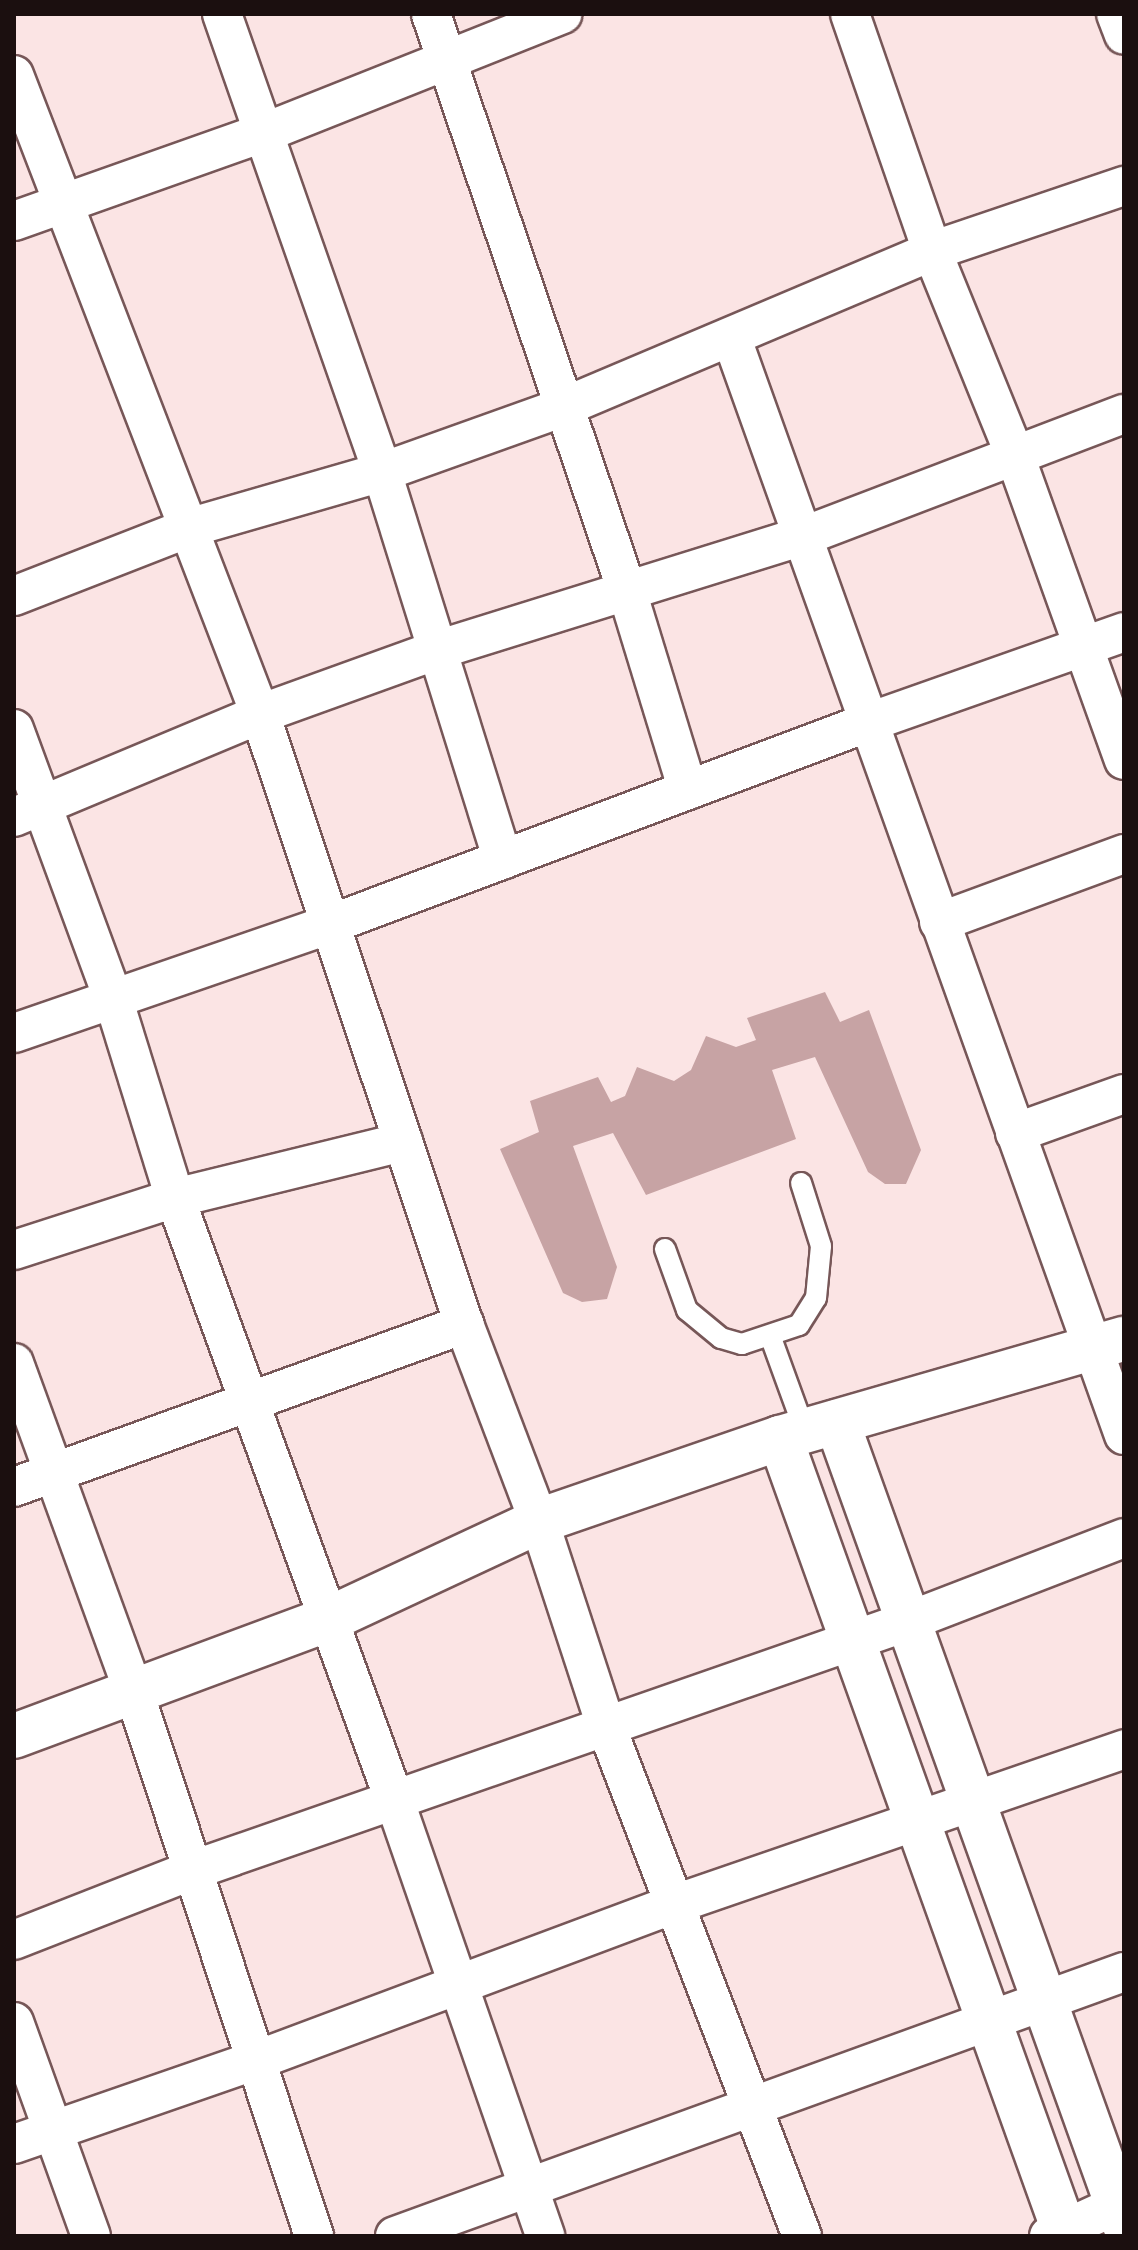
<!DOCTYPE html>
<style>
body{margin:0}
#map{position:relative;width:1138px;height:2250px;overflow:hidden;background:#fbe4e4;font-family:"Fira Sans",sans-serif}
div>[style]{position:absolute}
.building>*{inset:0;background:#c7a3a4}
.roads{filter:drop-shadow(2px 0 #775758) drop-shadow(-2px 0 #775758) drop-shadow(0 2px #775758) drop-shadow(0 -2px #775758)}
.lane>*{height:20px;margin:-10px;padding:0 10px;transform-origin:10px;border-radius:10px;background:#fff}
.street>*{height:38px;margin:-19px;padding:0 19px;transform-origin:19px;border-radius:19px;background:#fff}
.secondary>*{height:44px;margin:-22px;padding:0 22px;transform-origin:22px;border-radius:22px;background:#fff}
span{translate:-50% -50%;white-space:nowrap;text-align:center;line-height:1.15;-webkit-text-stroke:6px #fdf5f5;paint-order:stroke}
.frame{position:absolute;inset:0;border:16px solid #1b0f0f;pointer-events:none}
</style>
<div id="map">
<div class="building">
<div style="clip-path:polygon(825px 992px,840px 1022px,869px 1010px,921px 1150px,906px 1184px,885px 1184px,868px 1172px,815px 1057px,772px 1070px,796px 1139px,646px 1195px,613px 1133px,573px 1146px,617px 1267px,607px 1299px,582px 1302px,563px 1293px,500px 1149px,539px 1132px,530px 1101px,598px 1077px,611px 1102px,625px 1096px,637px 1067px,674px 1081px,691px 1070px,706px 1036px,736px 1047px,756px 1040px,747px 1018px)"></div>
</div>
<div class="roads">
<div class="lane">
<div style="left:665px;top:1249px;width:65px;rotate:70.2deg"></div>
<div style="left:687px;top:1310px;width:44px;rotate:39.5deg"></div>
<div style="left:721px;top:1338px;width:22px;rotate:16deg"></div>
<div style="left:742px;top:1344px;width:60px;rotate:-18.4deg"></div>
<div style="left:799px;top:1325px;width:32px;rotate:-58deg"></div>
<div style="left:816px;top:1298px;width:52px;rotate:-84.5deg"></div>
<div style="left:821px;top:1246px;width:66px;rotate:-107.6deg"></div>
<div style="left:771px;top:1338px;width:82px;rotate:70deg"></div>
</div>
<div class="street">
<div style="left:222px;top:14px;width:485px;rotate:70.7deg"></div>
<div style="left:382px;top:472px;width:406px;rotate:72.7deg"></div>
<div style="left:431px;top:14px;width:609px;rotate:71.24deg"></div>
<div style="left:627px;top:591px;width:208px;rotate:73deg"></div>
<div style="left:850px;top:14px;width:251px;rotate:70.9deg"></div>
<div style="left:932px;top:251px;width:218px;rotate:67.9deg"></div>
<div style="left:1014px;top:453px;width:326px;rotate:70.3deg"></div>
<div style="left:1116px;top:14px;width:22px;rotate:69deg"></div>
<div style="left:14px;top:75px;width:685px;rotate:68.94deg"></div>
<div style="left:260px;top:714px;width:643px;rotate:71.51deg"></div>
<div style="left:464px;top:1324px;width:211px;rotate:69.2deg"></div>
<div style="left:539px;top:1521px;width:216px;rotate:71.9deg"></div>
<div style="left:606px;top:1726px;width:546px;rotate:68.98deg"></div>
<div style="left:14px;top:221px;width:267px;rotate:-19.5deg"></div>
<div style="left:266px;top:132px;width:319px;rotate:-21.7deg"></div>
<div style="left:732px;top:339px;width:1164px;rotate:70.32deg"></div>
<div style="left:14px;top:596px;width:187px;rotate:-21.3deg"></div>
<div style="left:188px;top:528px;width:202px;rotate:-16.1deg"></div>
<div style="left:382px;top:472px;width:190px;rotate:-19.7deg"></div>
<div style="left:561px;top:408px;width:403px;rotate:-22.9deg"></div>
<div style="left:932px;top:251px;width:203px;rotate:-18.7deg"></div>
<div style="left:14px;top:729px;width:287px;rotate:69.8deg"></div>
<div style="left:113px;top:998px;width:209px;rotate:72.8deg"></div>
<div style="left:175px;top:1198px;width:640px;rotate:69.98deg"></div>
<div style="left:394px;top:1799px;width:462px;rotate:70.9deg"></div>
<div style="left:14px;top:817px;width:267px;rotate:-22.7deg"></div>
<div style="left:260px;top:714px;width:188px;rotate:-19.9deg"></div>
<div style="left:437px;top:650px;width:384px;rotate:-17.3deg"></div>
<div style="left:804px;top:536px;width:342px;rotate:-20.9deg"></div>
<div style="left:939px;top:922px;width:197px;rotate:-20.2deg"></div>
<div style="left:14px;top:1033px;width:335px;rotate:-19deg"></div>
<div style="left:331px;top:924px;width:575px;rotate:-20.58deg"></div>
<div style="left:869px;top:722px;width:270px;rotate:-19.4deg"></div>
<div style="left:1015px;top:1133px;width:116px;rotate:-19.7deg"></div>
<div style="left:14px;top:1250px;width:169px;rotate:-17.9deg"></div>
<div style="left:175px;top:1198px;width:235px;rotate:-13.8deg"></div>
<div style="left:14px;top:1363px;width:350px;rotate:70deg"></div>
<div style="left:134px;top:1692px;width:573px;rotate:71.69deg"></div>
<div style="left:14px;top:1487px;width:479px;rotate:-19.9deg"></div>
<div style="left:14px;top:1940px;width:192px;rotate:-21.4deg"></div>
<div style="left:193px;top:1870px;width:758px;rotate:-19.18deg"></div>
<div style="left:909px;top:1621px;width:230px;rotate:-21.1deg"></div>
<div style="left:14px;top:2022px;width:227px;rotate:70.2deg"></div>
<div style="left:14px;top:2144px;width:257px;rotate:-19.1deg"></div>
<div style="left:257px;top:2060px;width:449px;rotate:-20.5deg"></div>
<div style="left:678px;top:1903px;width:472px;rotate:-19deg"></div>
<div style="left:395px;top:2236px;width:775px;rotate:-19.91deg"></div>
<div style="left:1049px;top:2236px;width:82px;rotate:-24.4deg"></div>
</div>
<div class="secondary">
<div style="left:837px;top:1422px;width:851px;rotate:70.29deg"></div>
<div style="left:780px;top:1438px;width:848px;rotate:70.28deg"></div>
<div style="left:14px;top:1736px;width:336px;rotate:-20.4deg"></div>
<div style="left:329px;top:1619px;width:232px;rotate:-25deg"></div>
<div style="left:539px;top:1521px;width:255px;rotate:-19deg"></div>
<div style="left:780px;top:1438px;width:358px;rotate:-16.1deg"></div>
</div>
</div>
<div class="frame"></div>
</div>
